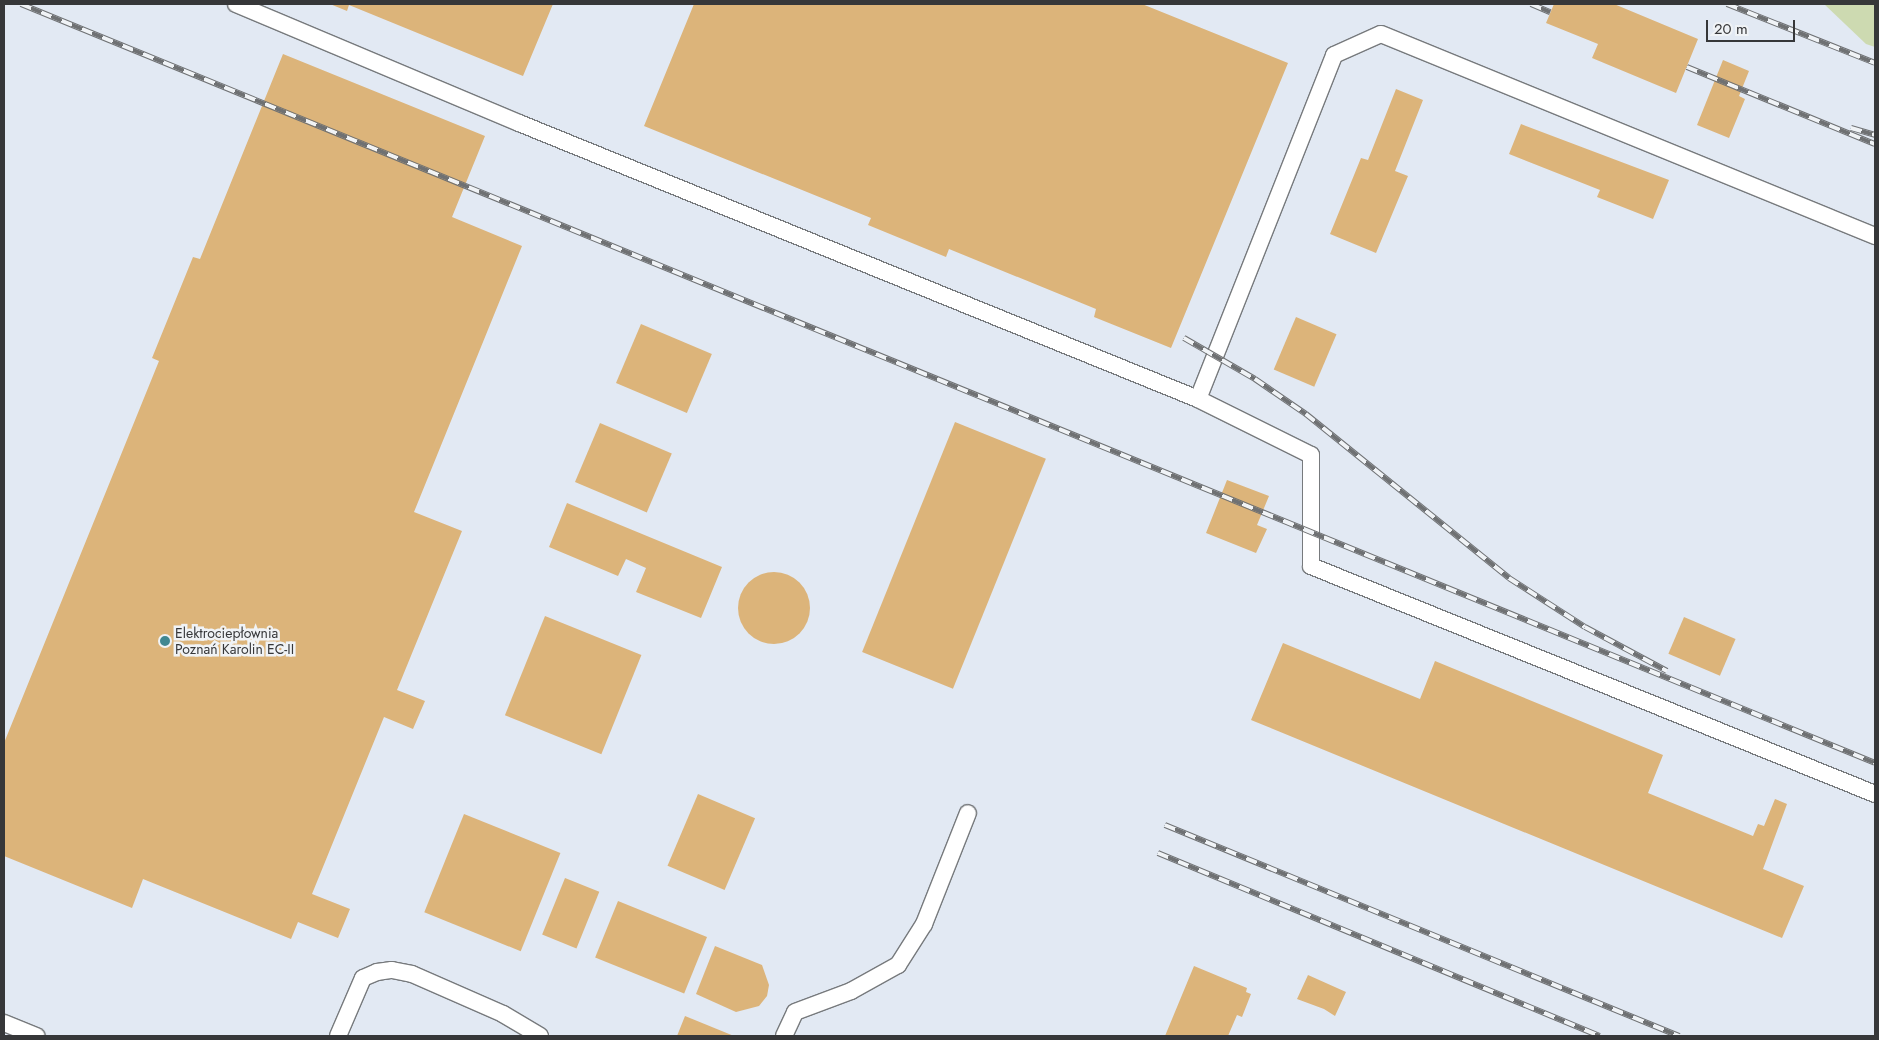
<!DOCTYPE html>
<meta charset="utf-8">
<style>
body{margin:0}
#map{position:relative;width:1879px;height:1040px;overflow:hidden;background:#f0f3f6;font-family:Jost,sans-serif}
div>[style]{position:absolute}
.built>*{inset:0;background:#e2e9f3;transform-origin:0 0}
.green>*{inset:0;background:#cddab1}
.building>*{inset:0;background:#dcb47a;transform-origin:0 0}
.round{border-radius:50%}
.roads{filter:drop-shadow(1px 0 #777a7d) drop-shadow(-1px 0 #777a7d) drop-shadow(0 1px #777a7d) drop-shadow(0 -1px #777a7d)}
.service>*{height:16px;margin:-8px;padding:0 8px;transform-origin:8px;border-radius:8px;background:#fff}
.rail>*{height:5.5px;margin-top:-2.75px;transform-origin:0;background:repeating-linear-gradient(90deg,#f0f3f6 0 11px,#6f7173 0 22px);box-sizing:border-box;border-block:1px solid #6f7173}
.dots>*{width:14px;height:14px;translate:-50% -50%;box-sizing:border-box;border:2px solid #f0f3f6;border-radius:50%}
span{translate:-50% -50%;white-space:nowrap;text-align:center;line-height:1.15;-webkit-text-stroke:5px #f0f3f6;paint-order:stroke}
.poi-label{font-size:14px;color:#363739}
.left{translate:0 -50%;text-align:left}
.frame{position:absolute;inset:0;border:5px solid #363739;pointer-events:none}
.scale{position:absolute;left:1706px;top:20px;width:89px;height:22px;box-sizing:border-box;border:2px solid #363739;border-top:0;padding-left:6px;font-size:15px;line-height:18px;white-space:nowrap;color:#363739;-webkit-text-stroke:4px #f0f3f6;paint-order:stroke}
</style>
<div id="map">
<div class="built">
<div style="left:4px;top:4px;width:1871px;height:1032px"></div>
</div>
<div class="green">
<div style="clip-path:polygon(1824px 4px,1875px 4px,1875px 47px,1866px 44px)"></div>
</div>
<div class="building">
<div style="clip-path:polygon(330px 4px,553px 4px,523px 76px,349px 5px,347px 11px)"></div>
<div style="clip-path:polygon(694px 4px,1142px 4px,1288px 63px,1171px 348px,1094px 317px,1096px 309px,949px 249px,946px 257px,868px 225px,871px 218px,644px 126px)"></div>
<div style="clip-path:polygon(1554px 4px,1614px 4px,1698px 39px,1676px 93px,1592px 58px,1598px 44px,1546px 23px)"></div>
<div style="clip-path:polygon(283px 54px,485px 136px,452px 217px,522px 246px,414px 512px,462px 531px,397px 690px,425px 701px,413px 729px,384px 717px,312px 894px,350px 909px,338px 938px,298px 922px,291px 939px,143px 879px,132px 908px,4px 856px,4px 743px,159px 361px,152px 358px,193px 257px,200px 259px)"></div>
<div style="clip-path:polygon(1723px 60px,1749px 71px,1739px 96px,1745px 99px,1729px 138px,1697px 125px)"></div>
<div style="clip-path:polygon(1396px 89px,1423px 100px,1395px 171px,1408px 176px,1376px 253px,1330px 234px,1361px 158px,1368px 160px)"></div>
<div style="clip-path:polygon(1521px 124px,1669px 180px,1653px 219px,1597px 197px,1600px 190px,1509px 154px)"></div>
<div style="left:1296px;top:317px;width:44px;height:57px;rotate:23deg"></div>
<div style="left:641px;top:324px;width:77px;height:64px;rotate:23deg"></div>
<div style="left:955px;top:422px;width:98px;height:248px;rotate:22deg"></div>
<div style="left:600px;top:423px;width:78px;height:64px;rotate:23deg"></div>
<div style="clip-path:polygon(1227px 480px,1269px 496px,1257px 525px,1267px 529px,1256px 553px,1206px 533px)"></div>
<div style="clip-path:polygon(567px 503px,722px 567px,701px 618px,636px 592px,646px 568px,626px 559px,618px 576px,549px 547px)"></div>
<div class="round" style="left:738px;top:572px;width:72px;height:72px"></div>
<div style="left:545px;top:616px;width:104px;height:107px;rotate:22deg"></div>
<div style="left:1684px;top:617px;width:56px;height:40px;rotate:23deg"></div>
<div style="clip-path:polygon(1283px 643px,1420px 699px,1435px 661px,1663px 755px,1648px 793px,1753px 836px,1758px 824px,1764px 826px,1775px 799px,1787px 804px,1763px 869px,1804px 886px,1782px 938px,1251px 720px)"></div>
<div style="left:698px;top:794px;width:62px;height:78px;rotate:23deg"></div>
<div style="left:464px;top:814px;width:104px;height:106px;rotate:22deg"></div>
<div style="left:565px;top:878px;width:37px;height:61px;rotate:22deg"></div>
<div style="left:618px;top:901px;width:96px;height:61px;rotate:22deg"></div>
<div style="clip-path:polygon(715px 946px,762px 965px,769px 985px,767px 996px,759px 1006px,736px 1012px,696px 994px)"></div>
<div style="clip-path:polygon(1194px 966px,1247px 988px,1246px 992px,1251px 994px,1242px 1017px,1237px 1015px,1228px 1036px,1165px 1036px)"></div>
<div style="clip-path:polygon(1308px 975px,1346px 992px,1335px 1016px,1324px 1009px,1297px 999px)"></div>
<div style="clip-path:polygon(685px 1016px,734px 1036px,677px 1036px)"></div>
</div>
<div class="roads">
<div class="service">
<div style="left:236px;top:4px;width:307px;rotate:22.8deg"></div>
<div style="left:519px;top:123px;width:733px;rotate:22.12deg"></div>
<div style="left:1198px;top:399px;width:126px;rotate:26.4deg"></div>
<div style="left:1311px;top:455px;width:111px;rotate:90deg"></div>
<div style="left:1311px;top:566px;width:608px;rotate:22.01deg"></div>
<div style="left:1198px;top:399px;width:370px;rotate:-68.4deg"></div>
<div style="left:1334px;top:55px;width:51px;rotate:-24.1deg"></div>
<div style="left:1381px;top:34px;width:534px;rotate:22.24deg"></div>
<div style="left:4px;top:1023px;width:35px;rotate:22deg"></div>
<div style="left:338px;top:1036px;width:63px;rotate:-66.7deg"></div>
<div style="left:363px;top:978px;width:15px;rotate:-23deg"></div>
<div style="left:377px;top:972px;width:15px;rotate:-8deg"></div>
<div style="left:392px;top:970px;width:20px;rotate:11deg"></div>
<div style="left:412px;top:974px;width:99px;rotate:23.7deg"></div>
<div style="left:503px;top:1014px;width:43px;rotate:30.7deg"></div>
<div style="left:784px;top:1036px;width:26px;rotate:-65deg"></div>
<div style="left:795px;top:1012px;width:60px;rotate:-20.6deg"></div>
<div style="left:851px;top:991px;width:54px;rotate:-29deg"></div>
<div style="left:898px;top:965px;width:49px;rotate:-57.6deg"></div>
<div style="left:924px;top:924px;width:119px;rotate:-68.4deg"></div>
</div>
</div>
<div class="rail">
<div style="left:21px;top:4px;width:2003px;rotate:22.26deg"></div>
<div style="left:1531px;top:4px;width:21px;rotate:23deg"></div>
<div style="left:1727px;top:4px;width:159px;rotate:21.7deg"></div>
<div style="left:1687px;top:67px;width:203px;rotate:22.3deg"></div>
<div style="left:1851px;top:128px;width:25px;rotate:16deg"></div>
<div style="left:1184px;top:338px;width:82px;rotate:30deg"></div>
<div style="left:1255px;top:379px;width:62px;rotate:34.5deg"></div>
<div style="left:1306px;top:414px;width:261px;rotate:38.9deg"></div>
<div style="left:1509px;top:578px;width:90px;rotate:32.8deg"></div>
<div style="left:1585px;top:627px;width:93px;rotate:28.2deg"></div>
<div style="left:1165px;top:825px;width:556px;rotate:22.32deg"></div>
<div style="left:1158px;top:853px;width:478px;rotate:22.5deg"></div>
</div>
<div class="dots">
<div style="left:165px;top:641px;background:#408791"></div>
</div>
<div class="poi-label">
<span class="left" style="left:175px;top:641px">Elektrociepłownia<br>Poznań Karolin EC-II</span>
</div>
<div class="frame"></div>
<div class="scale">20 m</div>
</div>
